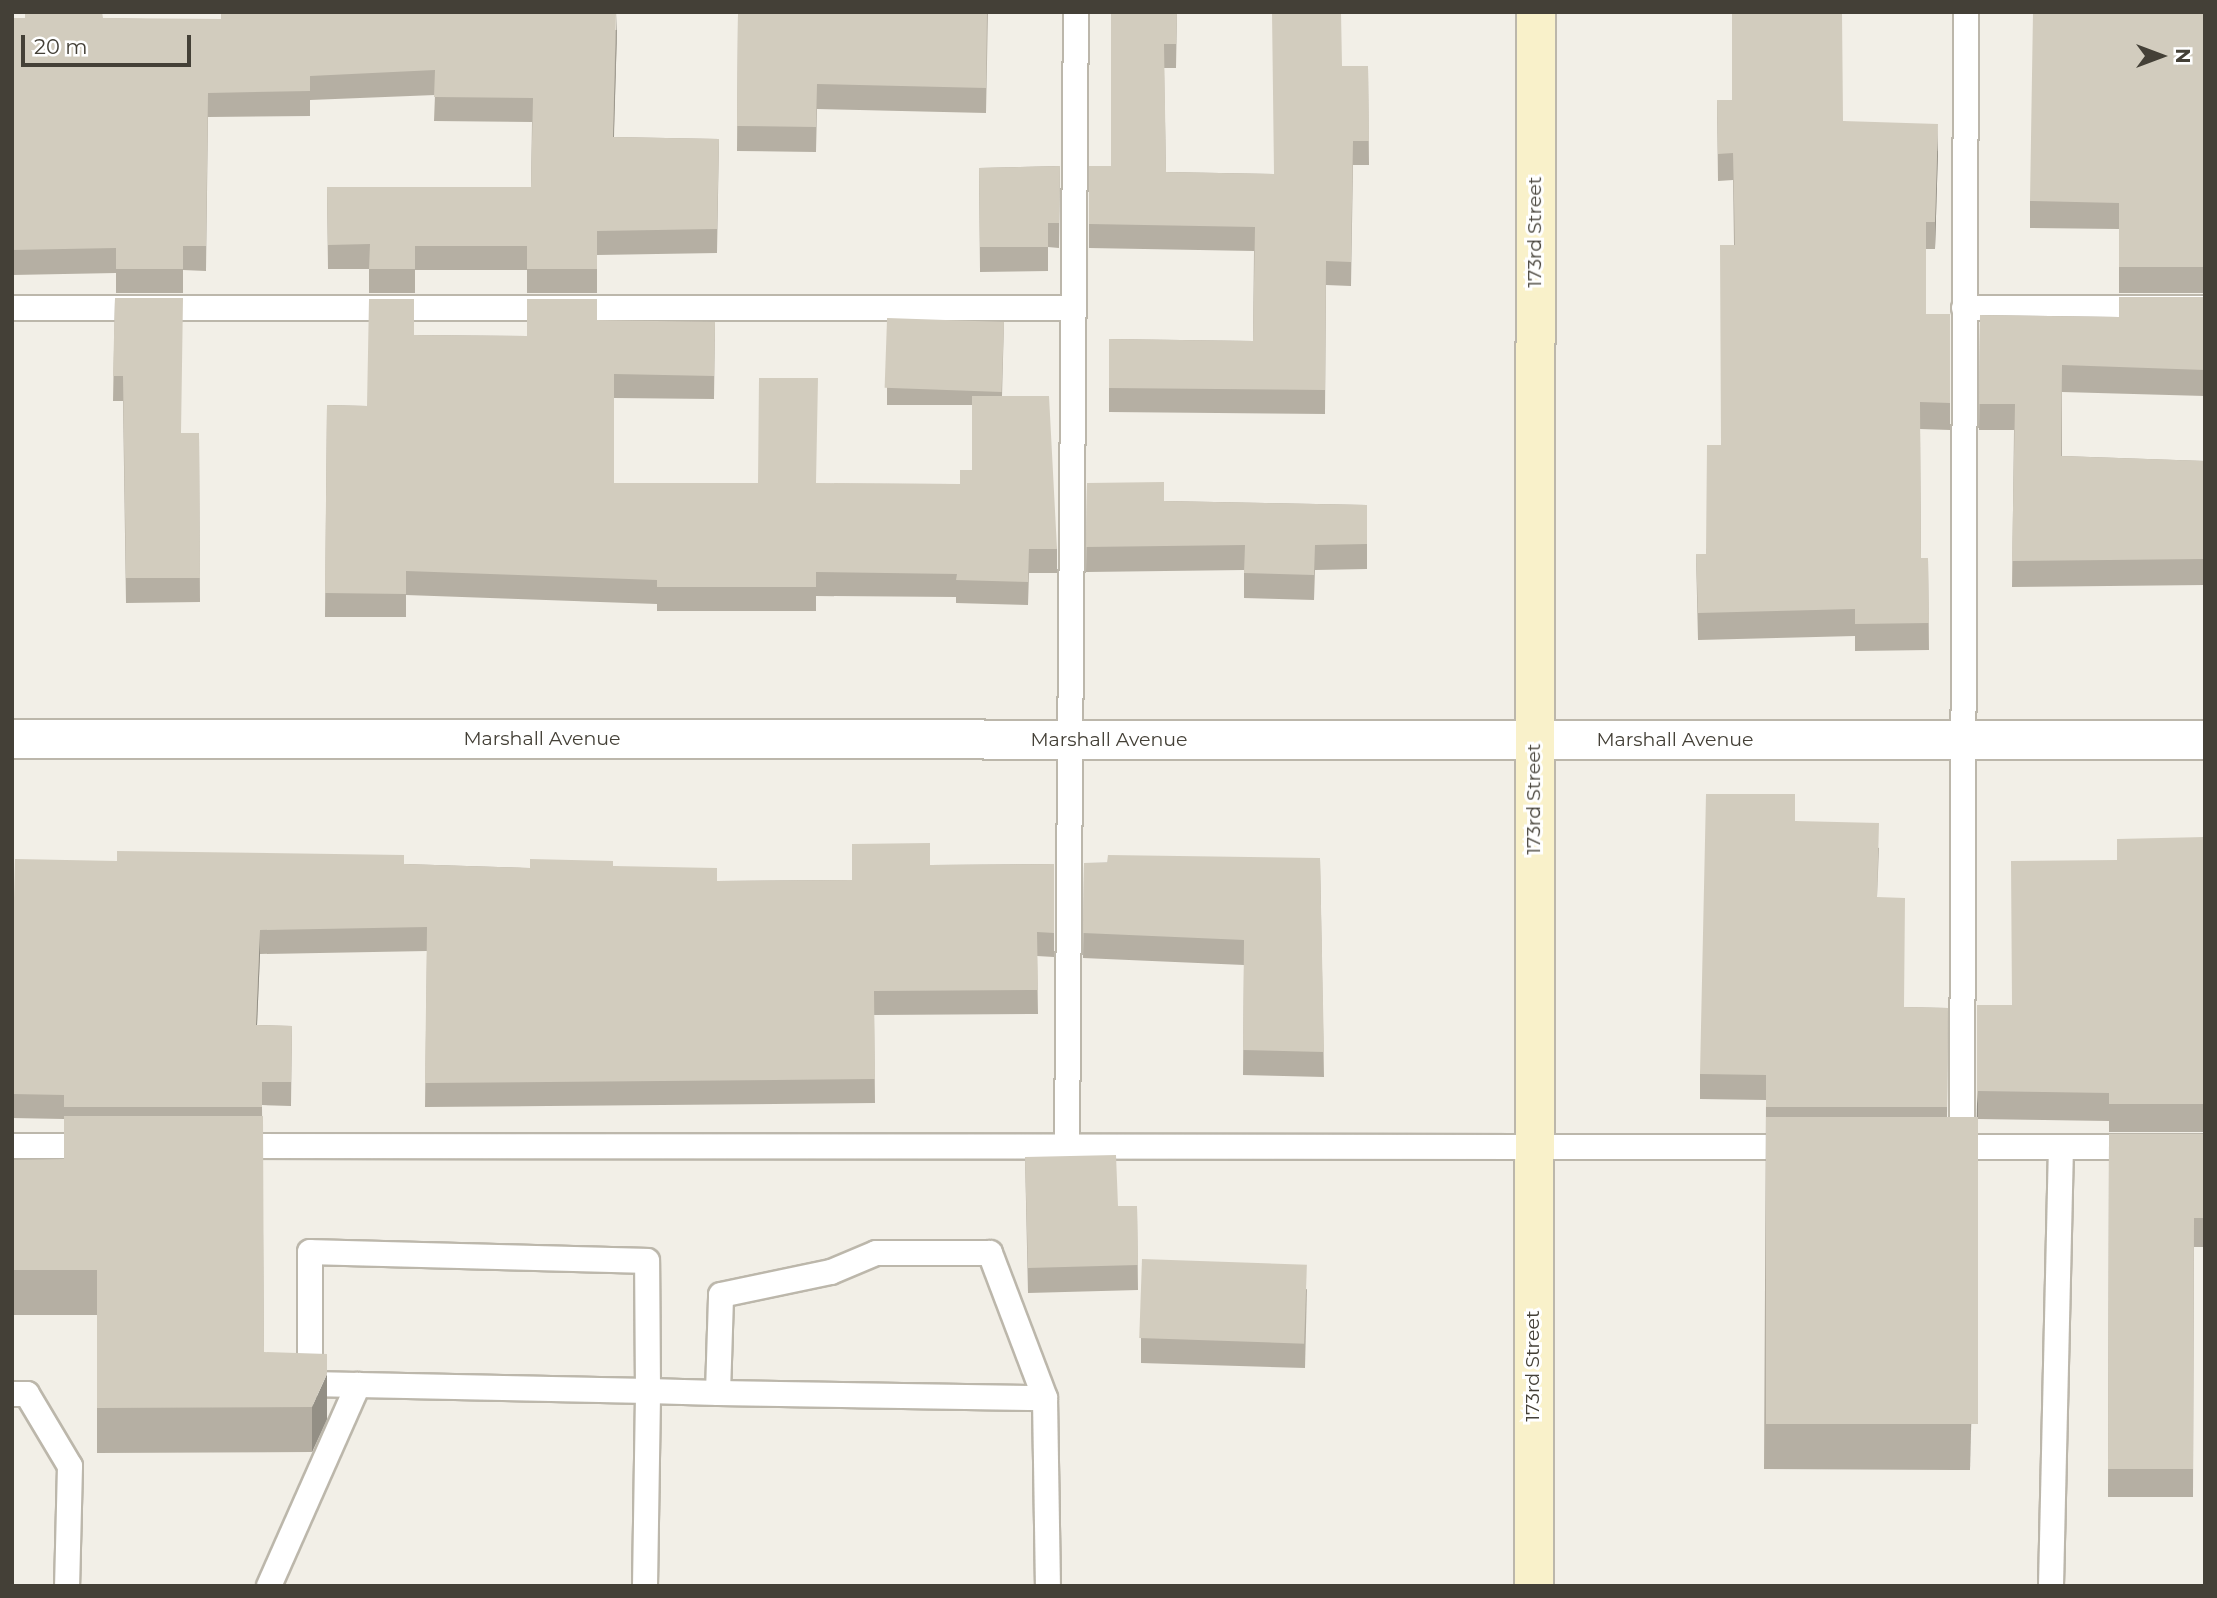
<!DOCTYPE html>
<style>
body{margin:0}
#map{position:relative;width:2217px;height:1598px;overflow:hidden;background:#f2efe7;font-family:Montserrat,sans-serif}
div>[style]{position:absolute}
.roads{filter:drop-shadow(2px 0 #bcb7ab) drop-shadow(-2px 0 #bcb7ab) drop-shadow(0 2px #bcb7ab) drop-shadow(0 -2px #bcb7ab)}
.lane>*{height:24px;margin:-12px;padding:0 12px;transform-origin:12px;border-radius:12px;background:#fff}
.street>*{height:38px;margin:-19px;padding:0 19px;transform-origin:19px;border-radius:19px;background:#fff}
.secondary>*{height:38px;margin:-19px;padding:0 19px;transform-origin:19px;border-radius:19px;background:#f9f1ca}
.wall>*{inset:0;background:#b5afa3}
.shaded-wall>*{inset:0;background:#938f85}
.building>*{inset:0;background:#d2ccbe;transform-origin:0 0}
span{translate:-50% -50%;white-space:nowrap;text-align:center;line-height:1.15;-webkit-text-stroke:6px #fff;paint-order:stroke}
.street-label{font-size:19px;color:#444037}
.frame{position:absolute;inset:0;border:14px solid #444037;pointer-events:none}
.north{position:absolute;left:2126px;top:21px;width:70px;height:70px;-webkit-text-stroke:5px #fff;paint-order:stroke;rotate:90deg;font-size:19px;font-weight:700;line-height:28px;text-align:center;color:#444037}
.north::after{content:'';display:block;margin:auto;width:24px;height:32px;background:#444037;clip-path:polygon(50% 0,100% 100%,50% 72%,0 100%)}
.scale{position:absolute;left:21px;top:35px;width:170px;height:32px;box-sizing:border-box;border:4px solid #444037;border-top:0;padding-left:9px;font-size:21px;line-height:24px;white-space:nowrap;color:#444037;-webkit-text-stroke:5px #fff;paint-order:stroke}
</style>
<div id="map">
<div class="roads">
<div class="lane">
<div style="left:12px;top:308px;width:1062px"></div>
<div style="left:1964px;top:308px;width:241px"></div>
<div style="left:12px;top:1146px;width:85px"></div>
<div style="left:231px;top:1146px;width:1567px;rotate:0.04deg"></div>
<div style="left:1067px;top:1147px;width:1135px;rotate:-89.55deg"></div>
<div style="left:1946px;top:1147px;width:259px"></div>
<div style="left:1962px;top:1147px;width:1135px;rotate:-89.8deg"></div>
<div style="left:718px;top:1393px;width:98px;rotate:-88.2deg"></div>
<div style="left:721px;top:1295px;width:112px;rotate:-11.8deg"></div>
<div style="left:831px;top:1272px;width:49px;rotate:-22.9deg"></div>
<div style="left:876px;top:1253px;width:114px"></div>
<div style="left:990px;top:1253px;width:155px;rotate:69.2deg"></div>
<div style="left:1045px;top:1398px;width:188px;rotate:89.1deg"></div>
<div style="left:12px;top:1394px;width:15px"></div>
<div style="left:27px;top:1394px;width:84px;rotate:59.2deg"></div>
<div style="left:70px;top:1466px;width:120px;rotate:91.4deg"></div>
<div style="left:269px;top:1586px;width:220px;rotate:-66.1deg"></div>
<div style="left:645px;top:1586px;width:195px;rotate:-89.1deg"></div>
<div style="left:648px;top:1391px;width:130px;rotate:-90.4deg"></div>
<div style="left:647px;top:1261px;width:337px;rotate:-178.5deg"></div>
<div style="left:310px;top:1252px;width:132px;rotate:90deg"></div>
<div style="left:310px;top:1384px;width:48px;rotate:1.2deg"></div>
<div style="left:358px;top:1385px;width:290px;rotate:1.2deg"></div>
<div style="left:648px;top:1391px;width:70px;rotate:1.6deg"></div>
<div style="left:718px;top:1393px;width:327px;rotate:0.9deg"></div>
<div style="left:2051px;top:1586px;width:439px;rotate:-88.7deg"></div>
</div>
<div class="street">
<div style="left:12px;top:739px;width:2193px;rotate:0.03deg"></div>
</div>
<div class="secondary">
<div style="left:1534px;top:1586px;width:1574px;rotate:-89.93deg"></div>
</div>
</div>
<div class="wall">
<div style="clip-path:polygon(738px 12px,988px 12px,986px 113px,817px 109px,816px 152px,737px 151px)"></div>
<div style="clip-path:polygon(1177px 12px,1176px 68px,1164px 68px,1166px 172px,1274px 174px,1342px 66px,1368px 66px,1369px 165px,1353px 165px,1351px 286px,1326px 285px,1325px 414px,1109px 412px,1109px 339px,1253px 341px,1254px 251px,1089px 248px,1089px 166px,1111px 166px)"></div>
<div style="clip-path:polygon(2205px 12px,2205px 293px,2119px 293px,2119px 229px,2030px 228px,2030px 201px)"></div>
<div style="clip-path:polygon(12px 18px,103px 18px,617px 30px,614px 137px,719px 139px,717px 253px,597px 255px,597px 293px,527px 293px,527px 270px,415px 270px,415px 293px,369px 293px,369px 269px,328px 269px,327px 187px,531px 187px,532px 122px,434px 121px,435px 95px,310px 100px,310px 116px,208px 117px,206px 271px,183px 270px,183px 293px,116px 293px,116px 273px,12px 275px)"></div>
<div style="clip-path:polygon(1717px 100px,1843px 121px,1938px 151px,1935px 249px,1926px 249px,1926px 314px,1950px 314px,1950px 430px,1920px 429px,1921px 558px,1928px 558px,1929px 650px,1855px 651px,1855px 636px,1698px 640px,1696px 554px,1706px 554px,1721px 445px,1734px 245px,1733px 180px,1718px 181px)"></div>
<div style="clip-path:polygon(1060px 166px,1059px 248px,1048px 247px,1048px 271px,980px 272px,979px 168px)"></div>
<div style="clip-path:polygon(2205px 297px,2205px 396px,2062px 392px,2062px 456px,2205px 461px,2205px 585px,2012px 587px,2014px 430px,1979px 430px,1980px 315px,2119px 317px)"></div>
<div style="clip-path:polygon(115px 298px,181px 433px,199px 433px,200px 602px,126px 603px,123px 401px,113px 401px)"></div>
<div style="clip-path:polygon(597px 320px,715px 322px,714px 399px,614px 398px,614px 483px,960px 484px,972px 470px,972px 405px,887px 405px,887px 325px,1004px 322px,1002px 396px,1057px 549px,1057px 573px,1029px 573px,1028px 605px,956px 603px,956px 597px,816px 596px,816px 611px,657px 611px,657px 604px,406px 595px,406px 617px,325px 617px,327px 405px,367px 406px,414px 335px,527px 336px)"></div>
<div style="clip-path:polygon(1087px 483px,1164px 501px,1367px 505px,1367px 569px,1315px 570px,1314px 600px,1244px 598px,1244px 570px,1086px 572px)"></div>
<div style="clip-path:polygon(1795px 821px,1879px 848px,1877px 897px,1904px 1007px,1948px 1008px,1947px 1117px,1977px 1117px,1977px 1005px,2012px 1005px,2117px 860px,2205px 837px,2205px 1132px,2109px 1132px,2109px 1121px,1978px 1119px,1970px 1470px,1764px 1469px,1766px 1100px,1700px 1099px,1700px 1074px)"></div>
<div style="clip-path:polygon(1320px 858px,1324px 1077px,1243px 1075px,1244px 965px,1083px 958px,1084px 863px)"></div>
<div style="clip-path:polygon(117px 861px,404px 864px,530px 868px,613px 866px,717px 881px,852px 880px,930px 865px,1054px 864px,1054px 957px,1037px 956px,1038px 1014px,874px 1015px,875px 1103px,425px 1107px,427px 951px,260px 954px,257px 1025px,292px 1026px,291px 1106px,262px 1105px,264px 1352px,327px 1419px,312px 1452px,97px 1453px,97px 1315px,12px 1315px,12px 1160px,64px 1159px,64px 1119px,12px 1118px,12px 898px)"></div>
<div style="clip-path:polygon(2109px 1134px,2205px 1134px,2205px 1247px,2194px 1247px,2193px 1497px,2108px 1497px)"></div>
<div style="clip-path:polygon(1025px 1157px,1118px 1206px,1137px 1206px,1138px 1290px,1028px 1293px)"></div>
<div style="clip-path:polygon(1307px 1289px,1305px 1368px,1141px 1363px,1141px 1338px)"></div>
</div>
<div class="shaded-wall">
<div style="clip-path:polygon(617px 12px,617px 30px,613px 161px,613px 137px)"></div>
<div style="clip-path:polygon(1938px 124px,1938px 151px,1935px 249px,1935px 222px)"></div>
<div style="clip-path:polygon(260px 930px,260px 954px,256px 1049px,256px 1025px)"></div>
<div style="clip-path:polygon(1978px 1091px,1978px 1162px,1970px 1470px,1977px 1104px)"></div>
<div style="clip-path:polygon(327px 1374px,327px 1419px,312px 1452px,312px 1407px)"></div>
</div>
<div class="building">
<div style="clip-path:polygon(25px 12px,102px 12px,103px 18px,221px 19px,221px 12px,503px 12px,535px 13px,535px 12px,616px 12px,613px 137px,719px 139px,717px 229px,597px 231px,597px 269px,527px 269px,527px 246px,415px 246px,415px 269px,369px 269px,370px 244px,328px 245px,327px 187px,531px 187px,533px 98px,434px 97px,435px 70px,310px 76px,310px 91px,208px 93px,206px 246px,183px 246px,183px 269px,116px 269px,116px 248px,12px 250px,12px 18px,25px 18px)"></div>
<div style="clip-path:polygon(738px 12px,987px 12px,986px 88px,817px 84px,816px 127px,737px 126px)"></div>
<div style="clip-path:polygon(1111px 12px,1177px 12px,1176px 44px,1164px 44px,1166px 172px,1274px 174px,1272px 12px,1341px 12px,1342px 66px,1368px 66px,1369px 141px,1353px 141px,1351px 262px,1326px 261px,1325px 390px,1109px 388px,1109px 339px,1253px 341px,1255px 227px,1089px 224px,1089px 166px,1111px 166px)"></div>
<div style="clip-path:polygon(1732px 12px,1842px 12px,1843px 121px,1938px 124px,1935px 222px,1926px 222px,1926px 314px,1950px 314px,1950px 403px,1920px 402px,1921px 558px,1928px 558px,1929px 623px,1855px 624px,1855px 609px,1698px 613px,1696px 554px,1706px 554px,1707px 445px,1721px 445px,1720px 245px,1735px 245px,1733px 153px,1718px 154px,1717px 100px,1732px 100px)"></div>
<div style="clip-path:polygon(2033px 12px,2205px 12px,2205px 267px,2119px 267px,2119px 203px,2030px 201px)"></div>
<div style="clip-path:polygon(1060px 166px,1059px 223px,1048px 223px,1048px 247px,980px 247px,979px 168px)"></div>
<div style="clip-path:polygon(2119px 297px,2205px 297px,2205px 370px,2062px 365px,2061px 456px,2205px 461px,2205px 559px,2012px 561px,2015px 404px,1979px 404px,1980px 315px,2119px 317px)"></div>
<div style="clip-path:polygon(115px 298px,183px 298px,181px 433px,199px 433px,200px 578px,126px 578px,123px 376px,113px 376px)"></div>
<div style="clip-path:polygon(369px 299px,414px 299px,414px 335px,527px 336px,527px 299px,597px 299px,597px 320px,715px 322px,714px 376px,614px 374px,614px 483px,758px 483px,759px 378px,818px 378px,816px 483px,960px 484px,960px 470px,972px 470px,972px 396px,1049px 396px,1057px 549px,1029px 549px,1028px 582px,956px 580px,957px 574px,816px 572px,816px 587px,657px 587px,657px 580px,406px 571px,406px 594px,325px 593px,327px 405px,367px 406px)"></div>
<div style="left:1004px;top:322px;width:70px;height:117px;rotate:92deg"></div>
<div style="clip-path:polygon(1164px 482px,1164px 501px,1367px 505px,1367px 544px,1315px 545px,1314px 575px,1244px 573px,1245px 545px,1086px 547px,1087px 483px)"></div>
<div style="clip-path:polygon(1706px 794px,1795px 794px,1795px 821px,1879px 823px,1877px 897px,1905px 898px,1904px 1007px,1948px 1008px,1947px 1107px,1766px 1107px,1766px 1075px,1700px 1074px)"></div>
<div style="clip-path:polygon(2205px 837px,2205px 1104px,2109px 1104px,2109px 1093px,1978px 1091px,1977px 1104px,1977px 1005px,2012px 1005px,2011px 861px,2117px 860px,2117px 839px)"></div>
<div style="clip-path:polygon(930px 843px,930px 865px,1054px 864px,1054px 933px,1037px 932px,1038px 990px,874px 991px,875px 1079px,425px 1083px,427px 927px,260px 930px,256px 1025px,292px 1026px,291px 1082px,262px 1082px,262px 1107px,64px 1107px,64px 1095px,12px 1094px,12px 898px,14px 898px,15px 859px,117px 861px,117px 851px,404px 855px,404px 864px,530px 868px,530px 859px,613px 861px,613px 866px,717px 868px,717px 881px,852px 880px,852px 844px)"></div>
<div style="clip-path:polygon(1108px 855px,1320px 858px,1324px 1052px,1243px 1050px,1244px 940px,1083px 933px,1084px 863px,1107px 863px)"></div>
<div style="clip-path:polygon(64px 1116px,263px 1116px,264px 1352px,327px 1354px,327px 1374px,312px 1407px,97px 1408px,97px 1270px,12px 1270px,12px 1160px,64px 1159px)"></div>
<div style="left:1766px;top:1117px;width:212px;height:307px"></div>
<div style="clip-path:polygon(2109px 1134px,2205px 1134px,2205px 1218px,2194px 1218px,2193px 1469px,2108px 1469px)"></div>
<div style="clip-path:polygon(1116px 1155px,1118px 1206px,1137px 1206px,1138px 1265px,1028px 1268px,1025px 1157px)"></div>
<div style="left:1142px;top:1259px;width:165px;height:79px;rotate:2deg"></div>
</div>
<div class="street-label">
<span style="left:1535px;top:232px;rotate:-90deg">173rd Street</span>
<span style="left:542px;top:739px">Marshall Avenue</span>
<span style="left:1109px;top:740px">Marshall Avenue</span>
<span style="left:1675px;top:740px">Marshall Avenue</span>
<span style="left:1534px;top:799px;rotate:-90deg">173rd Street</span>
<span style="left:1533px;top:1366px;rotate:-90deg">173rd Street</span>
</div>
<div class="frame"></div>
<div class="north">N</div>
<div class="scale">20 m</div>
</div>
